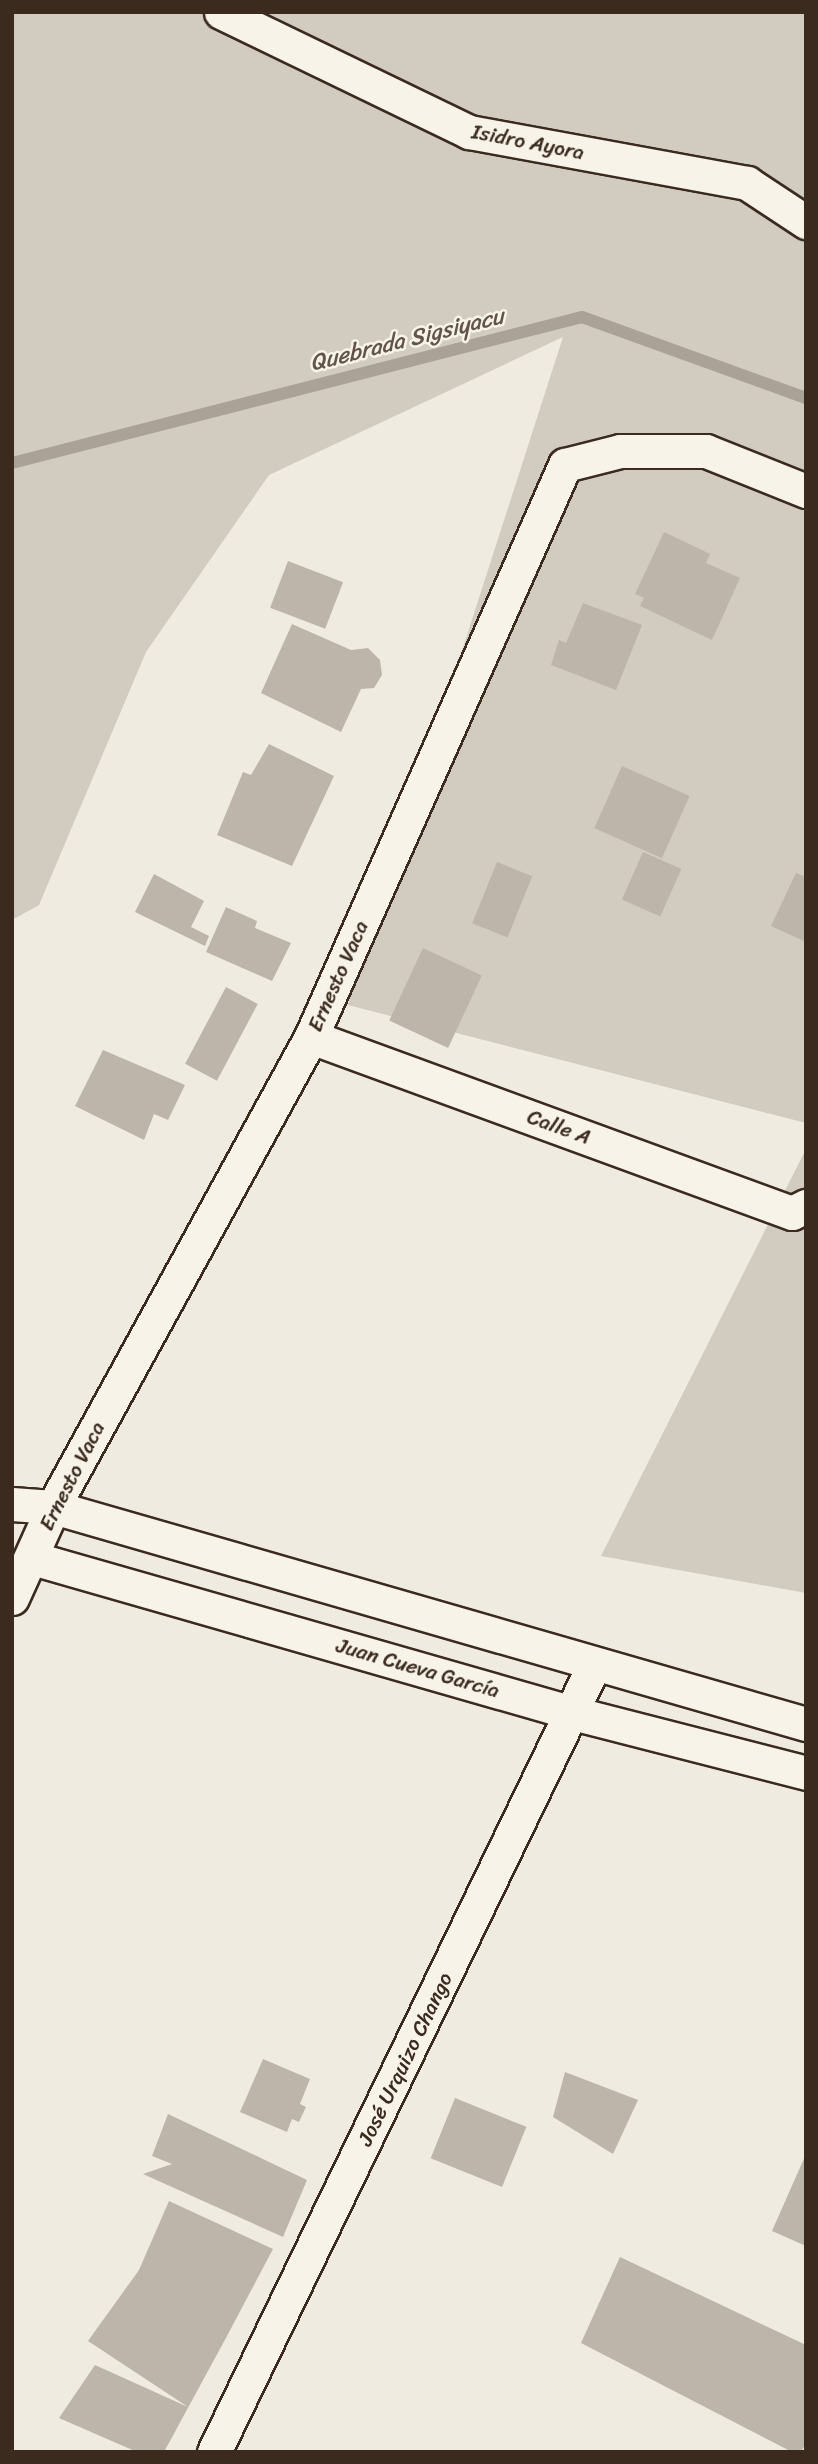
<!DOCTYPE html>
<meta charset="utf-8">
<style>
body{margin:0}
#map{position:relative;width:818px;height:2464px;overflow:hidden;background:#efebe0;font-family:Sriracha,sans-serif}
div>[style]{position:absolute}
.green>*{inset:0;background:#d1cbc0}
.stream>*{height:12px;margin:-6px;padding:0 6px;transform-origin:6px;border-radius:6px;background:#aaa296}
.building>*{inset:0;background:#bdb5aa;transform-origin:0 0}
.roads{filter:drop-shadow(2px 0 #3b2a1e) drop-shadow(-2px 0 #3b2a1e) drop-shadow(0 2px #3b2a1e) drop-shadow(0 -2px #3b2a1e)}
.street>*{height:33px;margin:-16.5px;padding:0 16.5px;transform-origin:16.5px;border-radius:16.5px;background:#f7f3e8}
span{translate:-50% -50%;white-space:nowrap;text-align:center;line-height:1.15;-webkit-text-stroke:5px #f7f3e8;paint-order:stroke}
.street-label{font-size:21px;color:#3b2a1e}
.water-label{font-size:23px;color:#625448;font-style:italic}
.frame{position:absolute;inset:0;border:14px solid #3b2a1e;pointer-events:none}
</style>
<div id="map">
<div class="green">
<div style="clip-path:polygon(12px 12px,806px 12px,806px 1123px,348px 1005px,563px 337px,269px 475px,146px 652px,39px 905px,12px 920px)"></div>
<div style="clip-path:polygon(806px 1149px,806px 1593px,601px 1556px)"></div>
</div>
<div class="stream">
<div style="left:12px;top:463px;width:588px;rotate:-14.37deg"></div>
<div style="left:582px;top:317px;width:238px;rotate:19.9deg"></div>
</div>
<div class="building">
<div style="clip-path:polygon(664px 532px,710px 554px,706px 563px,740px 578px,712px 640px,640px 606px,644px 598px,635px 594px)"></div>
<div style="left:288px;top:561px;width:59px;height:50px;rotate:21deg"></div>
<div style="clip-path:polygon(583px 603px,642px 625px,616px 690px,551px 665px,559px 640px,566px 643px)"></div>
<div style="clip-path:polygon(292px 624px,351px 650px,368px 648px,380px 660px,382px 675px,374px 688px,361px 689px,341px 732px,261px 693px)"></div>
<div style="clip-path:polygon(269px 744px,334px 776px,292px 866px,217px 835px,243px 772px,251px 775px)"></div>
<div style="left:622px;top:766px;width:74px;height:68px;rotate:24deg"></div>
<div style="left:643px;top:852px;width:42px;height:52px;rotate:24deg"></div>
<div style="left:497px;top:862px;width:38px;height:66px;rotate:22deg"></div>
<div style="clip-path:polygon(796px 873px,806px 877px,806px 942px,771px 926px)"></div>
<div style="clip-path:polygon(154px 874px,204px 901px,191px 927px,209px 936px,205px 946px,135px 912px)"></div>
<div style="clip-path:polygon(226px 907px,257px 921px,255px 928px,291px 943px,272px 981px,206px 952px)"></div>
<div style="left:423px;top:948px;width:65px;height:80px;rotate:25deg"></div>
<div style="left:226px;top:987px;width:36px;height:87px;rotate:28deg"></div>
<div style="clip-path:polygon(103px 1050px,185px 1085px,168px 1120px,154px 1114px,144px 1140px,75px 1106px)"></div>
<div style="clip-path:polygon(263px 2059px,310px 2079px,300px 2104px,306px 2107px,299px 2122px,292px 2119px,287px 2132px,240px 2112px)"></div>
<div style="clip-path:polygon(565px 2072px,638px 2100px,613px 2154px,553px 2117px)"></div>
<div style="left:455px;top:2098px;width:77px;height:65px;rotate:22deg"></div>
<div style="clip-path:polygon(168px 2114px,307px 2180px,283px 2237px,143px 2174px,172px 2164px,152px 2156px)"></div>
<div style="clip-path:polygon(806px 2154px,806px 2246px,772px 2231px)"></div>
<div style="clip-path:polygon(169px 2201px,273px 2249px,227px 2336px,164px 2452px,137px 2452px,59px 2418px,95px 2365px,188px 2407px,88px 2341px,139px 2270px)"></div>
<div style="clip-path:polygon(620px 2257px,806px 2345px,806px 2443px,801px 2452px,792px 2452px,581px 2343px)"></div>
</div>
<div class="roads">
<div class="street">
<div style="left:221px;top:12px;width:276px;rotate:25.8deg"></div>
<div style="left:469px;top:132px;width:283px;rotate:10.4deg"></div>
<div style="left:747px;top:183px;width:71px;rotate:33.5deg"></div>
<div style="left:311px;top:1037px;width:512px;rotate:20.1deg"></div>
<div style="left:792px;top:1213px;width:16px;rotate:-27deg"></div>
<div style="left:12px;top:1504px;width:41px;rotate:4.2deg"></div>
<div style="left:53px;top:1507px;width:784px;rotate:16.08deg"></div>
<div style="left:32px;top:1558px;width:563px;rotate:15.99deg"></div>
<div style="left:573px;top:1713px;width:241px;rotate:14.4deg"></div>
<div style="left:12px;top:1598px;width:100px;rotate:-65.7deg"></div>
<div style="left:53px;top:1507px;width:536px;rotate:-61.24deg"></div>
<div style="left:311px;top:1037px;width:626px;rotate:-66.06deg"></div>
<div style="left:565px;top:465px;width:57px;rotate:-14.3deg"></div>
<div style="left:620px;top:451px;width:86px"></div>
<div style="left:706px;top:451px;width:108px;rotate:21.8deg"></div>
<div style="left:214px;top:2452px;width:874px;rotate:-64.23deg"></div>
</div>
</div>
<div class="street-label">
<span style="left:528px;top:142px;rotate:11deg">Isidro Ayora</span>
<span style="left:338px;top:976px;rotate:-66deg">Ernesto Vaca</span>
<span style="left:559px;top:1127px;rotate:20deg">Calle A</span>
<span style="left:72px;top:1476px;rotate:-63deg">Ernesto Vaca</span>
<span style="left:418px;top:1668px;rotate:16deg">Juan Cueva García</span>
<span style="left:405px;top:2059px;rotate:-64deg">José Urquizo Chango</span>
</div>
<div class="water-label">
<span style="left:407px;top:340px;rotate:-14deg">Quebrada Sigsiyacu</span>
</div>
<div class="frame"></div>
</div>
